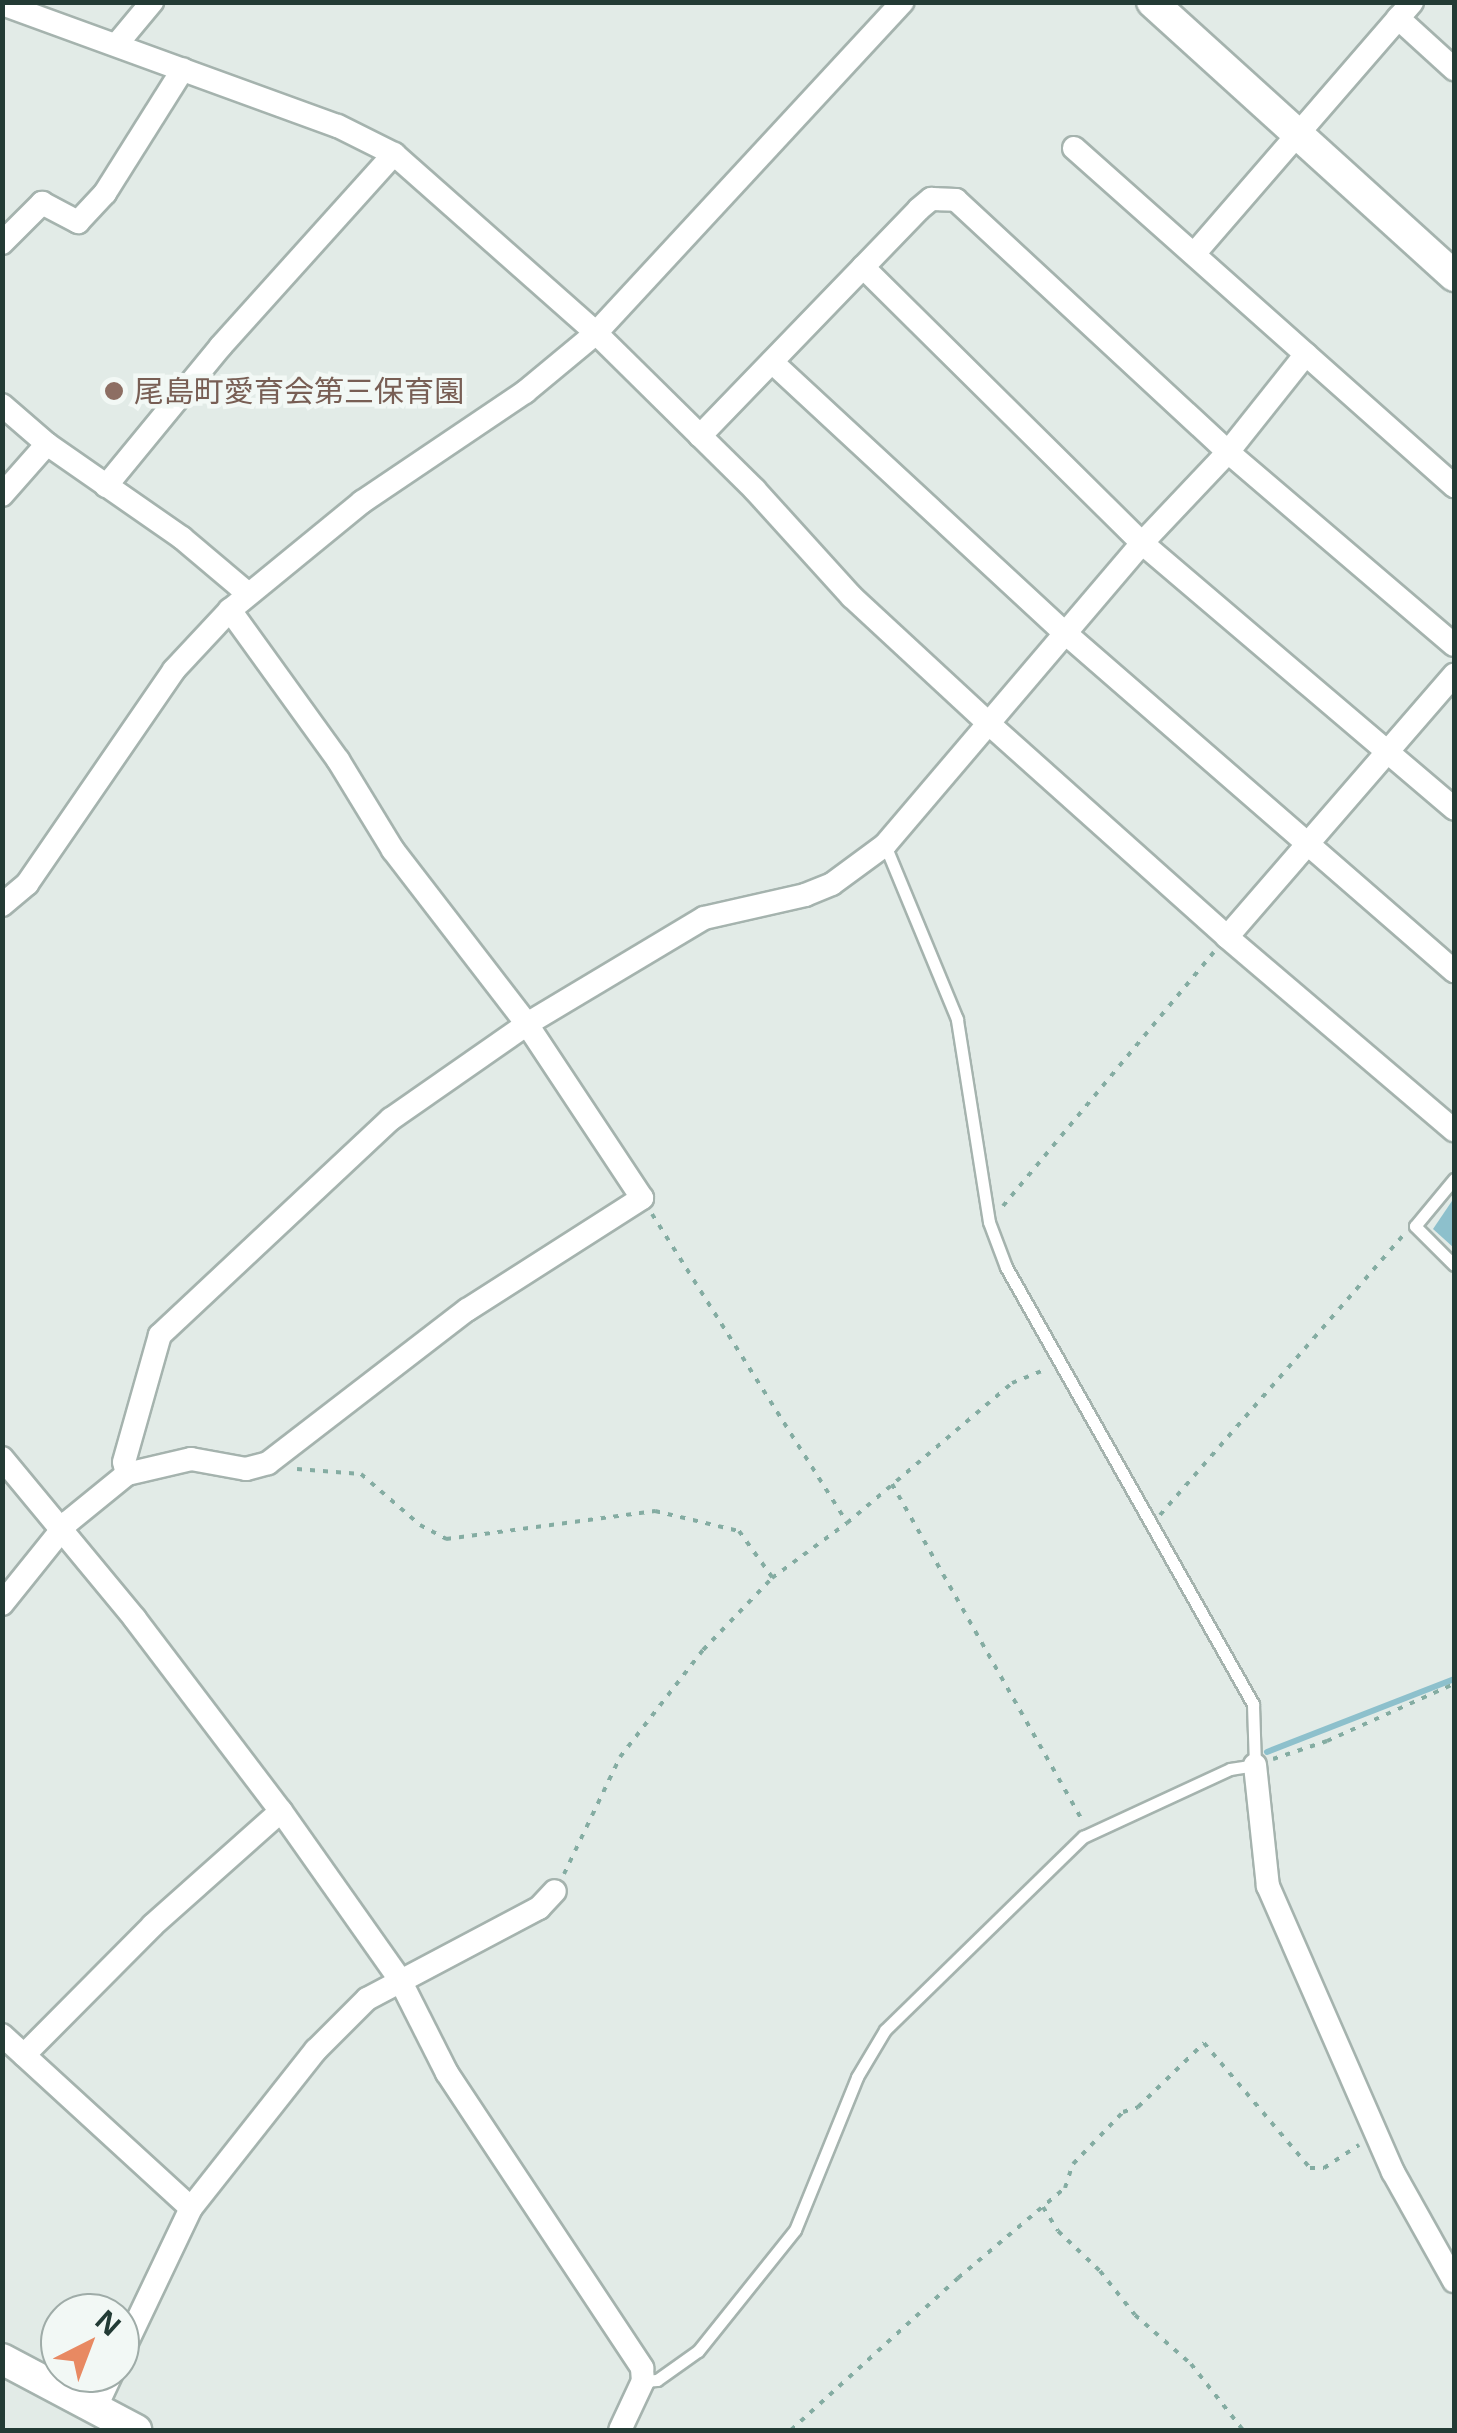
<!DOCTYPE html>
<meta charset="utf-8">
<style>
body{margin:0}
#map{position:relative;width:1457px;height:2433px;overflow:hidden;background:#e2ebe7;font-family:"Open Sans","Noto Sans JP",sans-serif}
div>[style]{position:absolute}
.water>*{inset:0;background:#8dc0cc}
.stream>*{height:6px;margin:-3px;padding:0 3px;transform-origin:3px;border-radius:3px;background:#8dc0cc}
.path>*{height:4px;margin-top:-2px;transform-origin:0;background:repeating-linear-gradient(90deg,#84aca2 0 5px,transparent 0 13px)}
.roads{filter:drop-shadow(2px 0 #a5b3ae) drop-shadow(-2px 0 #a5b3ae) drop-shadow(0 2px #a5b3ae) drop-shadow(0 -2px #a5b3ae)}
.lane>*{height:11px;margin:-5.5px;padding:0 5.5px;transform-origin:5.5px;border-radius:5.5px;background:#fff}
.street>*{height:22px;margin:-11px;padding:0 11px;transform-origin:11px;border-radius:11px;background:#fff}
.secondary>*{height:30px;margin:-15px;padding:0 15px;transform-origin:15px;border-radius:15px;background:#fff}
.dots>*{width:28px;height:28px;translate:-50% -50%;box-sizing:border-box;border:5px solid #f2f8f5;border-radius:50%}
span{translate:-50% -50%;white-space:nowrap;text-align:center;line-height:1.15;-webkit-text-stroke:9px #f2f8f5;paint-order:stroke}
.education-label{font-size:30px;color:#785e54}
.left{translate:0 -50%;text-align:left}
.frame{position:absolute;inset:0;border:5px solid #233b35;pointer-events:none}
.north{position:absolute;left:40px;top:2293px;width:100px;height:100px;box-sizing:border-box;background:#f2f8f5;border:2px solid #9faca8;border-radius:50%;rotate:42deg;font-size:28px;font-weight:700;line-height:40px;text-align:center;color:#233b35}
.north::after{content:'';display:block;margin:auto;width:35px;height:45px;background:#e88962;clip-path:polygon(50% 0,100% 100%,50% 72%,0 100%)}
</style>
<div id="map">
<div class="water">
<div style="clip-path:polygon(1454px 1198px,1454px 1248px,1433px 1229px)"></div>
</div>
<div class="stream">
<div style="left:1267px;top:1752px;width:201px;rotate:-21.3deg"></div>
</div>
<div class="path">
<div style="left:1003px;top:1206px;width:330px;rotate:-50.3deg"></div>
<div style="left:652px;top:1214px;width:365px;rotate:57.7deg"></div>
<div style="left:297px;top:1469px;width:64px;rotate:4.5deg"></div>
<div style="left:361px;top:1474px;width:78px;rotate:40.8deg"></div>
<div style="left:420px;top:1525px;width:30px;rotate:28deg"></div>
<div style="left:446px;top:1539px;width:211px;rotate:-7.6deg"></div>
<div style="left:655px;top:1511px;width:86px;rotate:13.4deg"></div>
<div style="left:739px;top:1531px;width:57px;rotate:54.3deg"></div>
<div style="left:892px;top:1484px;width:386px;rotate:60.5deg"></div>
<div style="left:1160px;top:1515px;width:371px;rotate:-49deg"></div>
<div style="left:1273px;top:1759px;width:57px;rotate:-18.4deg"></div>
<div style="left:1327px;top:1741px;width:139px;rotate:-24.2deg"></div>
<div style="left:564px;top:1874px;width:130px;rotate:-64.4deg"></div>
<div style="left:620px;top:1757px;width:135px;rotate:-52.2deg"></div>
<div style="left:703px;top:1650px;width:100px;rotate:-46.2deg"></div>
<div style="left:772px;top:1578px;width:93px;rotate:-36.3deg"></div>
<div style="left:847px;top:1523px;width:216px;rotate:-40.3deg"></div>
<div style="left:1012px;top:1383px;width:35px;rotate:-22deg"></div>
<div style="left:1043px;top:2207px;width:28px;rotate:58deg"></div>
<div style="left:1058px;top:2231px;width:58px;rotate:43.6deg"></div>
<div style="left:1100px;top:2271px;width:56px;rotate:51.5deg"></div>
<div style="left:1135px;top:2315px;width:74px;rotate:41.2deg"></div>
<div style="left:1191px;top:2364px;width:84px;rotate:51.8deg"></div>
<div style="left:791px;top:2430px;width:226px;rotate:-42.3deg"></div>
<div style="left:958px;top:2278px;width:140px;rotate:-40.1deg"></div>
<div style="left:1065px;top:2188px;width:25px;rotate:-72deg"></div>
<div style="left:1073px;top:2164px;width:72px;rotate:-46.1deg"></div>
<div style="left:1123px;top:2112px;width:16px;rotate:-18deg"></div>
<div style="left:1138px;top:2107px;width:92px;rotate:-44.1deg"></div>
<div style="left:1204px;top:2043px;width:164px;rotate:49.7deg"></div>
<div style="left:1310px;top:2168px;width:14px"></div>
<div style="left:1324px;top:2168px;width:42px;rotate:-33.3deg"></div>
</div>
<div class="roads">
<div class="lane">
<div style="left:1454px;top:1179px;width:61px;rotate:129.7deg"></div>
<div style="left:1415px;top:1226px;width:55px;rotate:45deg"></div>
<div style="left:643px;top:2381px;width:14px;rotate:-4deg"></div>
<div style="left:657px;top:2380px;width:50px;rotate:-35.3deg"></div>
<div style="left:698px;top:2351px;width:155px;rotate:-51.3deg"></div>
<div style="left:795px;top:2230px;width:165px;rotate:-67.9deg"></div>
<div style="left:857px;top:2077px;width:55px;rotate:-59.2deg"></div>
<div style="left:885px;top:2030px;width:277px;rotate:-44.3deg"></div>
<div style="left:1083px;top:1837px;width:162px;rotate:-24.8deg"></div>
<div style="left:1230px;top:1769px;width:25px;rotate:-9deg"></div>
<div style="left:1255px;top:1765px;width:61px;rotate:-91.9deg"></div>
<div style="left:1253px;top:1704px;width:502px;rotate:-119.48deg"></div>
<div style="left:1006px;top:1267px;width:48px;rotate:-110.7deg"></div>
<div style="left:989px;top:1222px;width:206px;rotate:-99deg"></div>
<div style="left:957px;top:1019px;width:188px;rotate:-112.5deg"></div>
</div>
<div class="street">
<div style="left:2px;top:4px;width:357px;rotate:20deg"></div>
<div style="left:338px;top:126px;width:63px;rotate:26.6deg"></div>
<div style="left:394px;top:154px;width:270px;rotate:41.5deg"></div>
<div style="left:596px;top:333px;width:223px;rotate:44.6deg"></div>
<div style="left:755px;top:490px;width:144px;rotate:47.8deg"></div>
<div style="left:852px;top:597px;width:185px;rotate:42.8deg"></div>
<div style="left:988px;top:723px;width:321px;rotate:41.8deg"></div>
<div style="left:1227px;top:937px;width:298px;rotate:40.4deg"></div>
<div style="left:1398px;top:18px;width:76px;rotate:42.3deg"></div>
<div style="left:117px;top:44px;width:55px;rotate:-50.2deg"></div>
<div style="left:1074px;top:148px;width:509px;rotate:41.65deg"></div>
<div style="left:2px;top:243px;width:57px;rotate:-45deg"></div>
<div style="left:42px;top:203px;width:41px;rotate:27.8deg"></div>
<div style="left:78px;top:222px;width:40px;rotate:-47deg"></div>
<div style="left:105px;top:193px;width:146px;rotate:-57.8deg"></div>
<div style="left:1194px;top:254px;width:333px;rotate:-49.1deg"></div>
<div style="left:863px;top:267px;width:392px;rotate:44.7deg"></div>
<div style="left:1142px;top:543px;width:410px;rotate:40.4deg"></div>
<div style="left:772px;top:362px;width:398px;rotate:42.8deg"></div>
<div style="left:1064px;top:632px;width:517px;rotate:41deg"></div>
<div style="left:2px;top:405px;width:60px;rotate:40.9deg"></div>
<div style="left:47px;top:444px;width:165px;rotate:34.8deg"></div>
<div style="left:182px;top:538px;width:85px;rotate:40.2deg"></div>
<div style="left:700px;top:436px;width:315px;rotate:-46deg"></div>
<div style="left:919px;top:209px;width:16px;rotate:-40deg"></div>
<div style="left:931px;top:199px;width:25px;rotate:2deg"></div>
<div style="left:956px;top:200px;width:371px;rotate:42.8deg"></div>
<div style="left:1228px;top:452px;width:297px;rotate:40.5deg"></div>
<div style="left:106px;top:486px;width:181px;rotate:-50.6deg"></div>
<div style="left:221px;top:346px;width:258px;rotate:-48deg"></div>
<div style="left:2px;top:495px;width:68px;rotate:-48.6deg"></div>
<div style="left:2px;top:905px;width:33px;rotate:-40deg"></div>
<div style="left:27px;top:884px;width:260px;rotate:-55.5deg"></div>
<div style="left:174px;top:670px;width:82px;rotate:-47deg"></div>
<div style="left:230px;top:610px;width:171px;rotate:-39.3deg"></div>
<div style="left:362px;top:502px;width:197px;rotate:-34deg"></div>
<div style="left:525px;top:392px;width:92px;rotate:-39.7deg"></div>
<div style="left:596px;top:333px;width:451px;rotate:-47.2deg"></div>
<div style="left:1227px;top:937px;width:347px;rotate:-49.1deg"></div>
<div style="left:2px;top:1458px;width:209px;rotate:50.4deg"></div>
<div style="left:135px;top:1619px;width:241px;rotate:52.8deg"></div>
<div style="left:281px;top:1811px;width:207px;rotate:54.8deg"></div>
<div style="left:400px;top:1980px;width:104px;rotate:63.2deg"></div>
<div style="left:447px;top:2073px;width:354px;rotate:56.5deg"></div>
<div style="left:642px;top:2368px;width:13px;rotate:86deg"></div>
<div style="left:643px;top:2381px;width:54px;rotate:115.1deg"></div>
<div style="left:127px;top:1474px;width:12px;rotate:-104deg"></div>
<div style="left:124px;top:1462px;width:132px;rotate:-74.2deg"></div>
<div style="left:160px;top:1335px;width:316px;rotate:-43.1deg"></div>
<div style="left:391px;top:1119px;width:166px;rotate:-34.9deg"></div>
<div style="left:527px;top:1024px;width:206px;rotate:-30.9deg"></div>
<div style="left:704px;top:918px;width:104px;rotate:-12.8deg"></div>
<div style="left:805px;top:895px;width:29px;rotate:-22deg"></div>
<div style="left:832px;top:884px;width:66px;rotate:-36.3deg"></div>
<div style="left:885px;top:845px;width:397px;rotate:-49.6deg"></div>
<div style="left:1142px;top:543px;width:125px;rotate:-46.6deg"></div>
<div style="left:1228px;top:452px;width:125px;rotate:-51.5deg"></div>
<div style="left:2px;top:1604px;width:105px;rotate:-51.2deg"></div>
<div style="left:68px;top:1522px;width:76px;rotate:-39.1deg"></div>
<div style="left:127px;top:1474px;width:66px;rotate:-13.2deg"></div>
<div style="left:191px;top:1459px;width:56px;rotate:10.3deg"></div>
<div style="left:246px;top:1469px;width:23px;rotate:-15deg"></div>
<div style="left:268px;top:1463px;width:251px;rotate:-37.6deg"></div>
<div style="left:467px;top:1310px;width:208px;rotate:-32.6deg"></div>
<div style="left:642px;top:1198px;width:209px;rotate:-123.5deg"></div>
<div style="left:527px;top:1024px;width:220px;rotate:-127.6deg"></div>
<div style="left:393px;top:850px;width:105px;rotate:-121.4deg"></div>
<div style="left:338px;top:760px;width:185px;rotate:-125.8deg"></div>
<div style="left:1255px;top:1765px;width:122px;rotate:83.9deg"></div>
<div style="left:1268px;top:1886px;width:312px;rotate:66.4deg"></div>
<div style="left:1393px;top:2172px;width:125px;rotate:60.8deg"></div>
<div style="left:2px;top:2035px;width:256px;rotate:42.5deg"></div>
<div style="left:24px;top:2055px;width:183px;rotate:-45.2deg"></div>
<div style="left:153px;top:1925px;width:171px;rotate:-41.7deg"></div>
<div style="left:120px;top:2357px;width:165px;rotate:-64.5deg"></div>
<div style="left:191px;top:2208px;width:201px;rotate:-51.7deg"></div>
<div style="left:316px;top:2050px;width:72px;rotate:-45deg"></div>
<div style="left:367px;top:1999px;width:195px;rotate:-27.9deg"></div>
<div style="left:539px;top:1908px;width:23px;rotate:-47deg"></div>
<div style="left:95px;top:2409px;width:40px;rotate:-65deg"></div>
</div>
<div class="secondary">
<div style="left:1152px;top:2px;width:408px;rotate:42.2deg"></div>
<div style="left:2px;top:2359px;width:152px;rotate:27.9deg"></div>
</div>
</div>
<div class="dots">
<div style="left:114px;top:391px;background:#8d6e63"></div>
</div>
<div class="education-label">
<span class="left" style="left:134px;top:391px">尾島町愛育会第三保育園</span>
</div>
<div class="frame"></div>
<div class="north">N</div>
</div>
